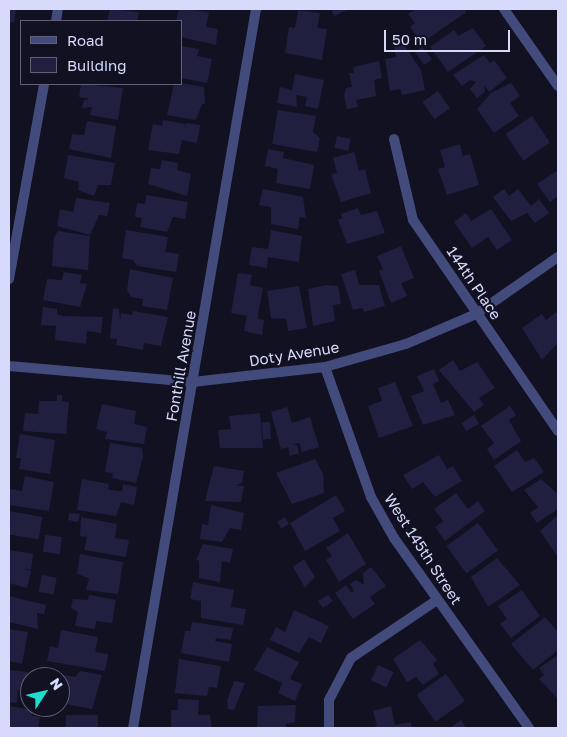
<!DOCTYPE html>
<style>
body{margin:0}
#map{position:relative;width:567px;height:737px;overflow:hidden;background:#112;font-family:"Golos Text",sans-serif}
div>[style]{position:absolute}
.building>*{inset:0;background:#201f40;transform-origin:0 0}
.minor>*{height:10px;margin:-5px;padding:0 5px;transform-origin:5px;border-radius:5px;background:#424b7b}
span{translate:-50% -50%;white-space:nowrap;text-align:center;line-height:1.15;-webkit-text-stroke:4.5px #112;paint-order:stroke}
.street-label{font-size:15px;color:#d7dafa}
.frame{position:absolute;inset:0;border:10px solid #d7dafa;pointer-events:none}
.legend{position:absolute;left:20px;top:20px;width:162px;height:65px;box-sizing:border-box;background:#112;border:1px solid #606178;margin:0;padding:6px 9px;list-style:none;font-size:15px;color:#d7dafa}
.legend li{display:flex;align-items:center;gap:10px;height:25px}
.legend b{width:25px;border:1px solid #606178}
.north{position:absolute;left:20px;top:667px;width:50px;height:50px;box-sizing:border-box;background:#112;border:1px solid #606178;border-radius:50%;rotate:55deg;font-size:14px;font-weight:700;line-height:20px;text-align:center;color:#d7dafa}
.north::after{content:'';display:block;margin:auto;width:18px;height:22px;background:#1edfcd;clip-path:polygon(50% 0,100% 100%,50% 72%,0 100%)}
.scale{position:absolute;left:384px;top:30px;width:126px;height:22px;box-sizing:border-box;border:2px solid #d7dafa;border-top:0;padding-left:6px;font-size:15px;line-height:18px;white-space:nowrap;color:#d7dafa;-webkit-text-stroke:4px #112;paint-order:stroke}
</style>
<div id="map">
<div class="building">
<div style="clip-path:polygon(9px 9px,16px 9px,14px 23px,9px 22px)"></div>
<div style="clip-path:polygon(110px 9px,139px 12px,137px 21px,107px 21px)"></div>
<div style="clip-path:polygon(179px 9px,209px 12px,206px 27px,218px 29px,216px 45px,181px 37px,181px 21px,176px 21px)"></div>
<div style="clip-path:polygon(331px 9px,349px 9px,334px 16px)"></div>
<div style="clip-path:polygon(416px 9px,464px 9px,466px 12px,422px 43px,410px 27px,415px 23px,408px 14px)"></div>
<div style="clip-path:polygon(298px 10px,320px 13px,317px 28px,327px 29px,322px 60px,285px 53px,289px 27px,295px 28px)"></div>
<div style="clip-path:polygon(473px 28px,486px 46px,448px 72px,430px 47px,454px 30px,458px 36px)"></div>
<div style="clip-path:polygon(404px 45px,421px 70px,425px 90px,402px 95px,400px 89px,390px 91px,385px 59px,396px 57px,394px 47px)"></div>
<div style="clip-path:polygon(181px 46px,199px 49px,197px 56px,212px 59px,207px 83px,181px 78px)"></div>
<div style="clip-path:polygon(422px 47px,432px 59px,424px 65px,415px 52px)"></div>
<div style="clip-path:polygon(484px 55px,490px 63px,494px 60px,507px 78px,489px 92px,484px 85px,485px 92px,477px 98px,470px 89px,476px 82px,470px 80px,462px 86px,453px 75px)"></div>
<div style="clip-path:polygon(379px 61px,382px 78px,374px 80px,376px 96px,356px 100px,358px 107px,347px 109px,344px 96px,346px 88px,352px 87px,349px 73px,354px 73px,353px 67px)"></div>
<div style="clip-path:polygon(295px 74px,324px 80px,318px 109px,305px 106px,307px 97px,296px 95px,297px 107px,277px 103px,280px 87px,292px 90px)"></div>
<div style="clip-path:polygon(181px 83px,204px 87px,205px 104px,202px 104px,196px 120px,167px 115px,174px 84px)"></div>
<div style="clip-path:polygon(511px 83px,520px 96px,510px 103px,519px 116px,494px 133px,477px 109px,491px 93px)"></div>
<div style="clip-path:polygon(81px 84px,123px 88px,118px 120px,90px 115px,92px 107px,82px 108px,84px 100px,90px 99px,79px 97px)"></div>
<div style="left:438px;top:91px;width:21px;height:19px;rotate:55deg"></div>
<div style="clip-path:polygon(278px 110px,316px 116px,313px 132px,320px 138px,317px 152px,272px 144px)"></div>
<div style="left:532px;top:116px;width:32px;height:32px;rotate:56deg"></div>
<div style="clip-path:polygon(163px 120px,185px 124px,185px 128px,186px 123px,200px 125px,197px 143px,182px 140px,179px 154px,148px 150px,153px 124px,162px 126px)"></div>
<div style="clip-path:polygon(87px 121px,116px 126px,111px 158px,69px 149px,72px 134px,84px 135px)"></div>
<div style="left:337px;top:136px;width:14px;height:12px;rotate:12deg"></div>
<div style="clip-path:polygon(460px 144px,463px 156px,470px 154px,479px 185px,447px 195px,438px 169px,445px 167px,440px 150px)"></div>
<div style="clip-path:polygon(268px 149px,284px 152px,283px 158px,314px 165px,310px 189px,276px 183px,278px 169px,265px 166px)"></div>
<div style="clip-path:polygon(354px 152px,359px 171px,365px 169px,371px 193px,341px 202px,331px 174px,337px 173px,333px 158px)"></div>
<div style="clip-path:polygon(68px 155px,115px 163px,111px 185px,98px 185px,94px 196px,78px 190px,79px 182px,64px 178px)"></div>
<div style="clip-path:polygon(162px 160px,178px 163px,177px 170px,191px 174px,187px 196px,148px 184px,151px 168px,160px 169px)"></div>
<div style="clip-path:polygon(558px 170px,558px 196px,550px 202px,537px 184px)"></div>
<div style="clip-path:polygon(263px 189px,303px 197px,306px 218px,300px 217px,298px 229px,271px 224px,271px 207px,259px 205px)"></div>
<div style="clip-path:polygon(504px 189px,509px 196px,518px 189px,531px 206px,539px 199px,549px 213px,535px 223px,527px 213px,511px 221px,493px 197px)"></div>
<div style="clip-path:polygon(146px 195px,188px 202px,185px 219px,173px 217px,167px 232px,140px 227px,142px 218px,135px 217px,137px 203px,145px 204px)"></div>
<div style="clip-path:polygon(76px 198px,110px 203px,107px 216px,99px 215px,90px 235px,57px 226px,60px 209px,73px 212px)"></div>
<div style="clip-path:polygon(358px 208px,361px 215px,377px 211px,385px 233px,347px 244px,338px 220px,342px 218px,341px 214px)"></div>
<div style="clip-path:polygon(491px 209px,512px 240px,497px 250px,488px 237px,472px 248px,454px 222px,466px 213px,471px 221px)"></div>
<div style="clip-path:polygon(126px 230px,168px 237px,165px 252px,179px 254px,176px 272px,137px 266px,133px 260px,122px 258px)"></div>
<div style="clip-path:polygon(271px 230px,302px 236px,299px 262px,268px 257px,267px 268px,249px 265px,252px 247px,268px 249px)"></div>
<div style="clip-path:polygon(58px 231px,90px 236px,88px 270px,52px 266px,54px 237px)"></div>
<div style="clip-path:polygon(401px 246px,414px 278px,401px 283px,407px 296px,391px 303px,379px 271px,383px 269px,377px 256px)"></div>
<div style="clip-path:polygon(130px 269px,173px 278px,167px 310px,142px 306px,143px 299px,131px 297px,127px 290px)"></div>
<div style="clip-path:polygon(355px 270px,359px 285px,379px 285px,385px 306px,364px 312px,362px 308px,353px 310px,341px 274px)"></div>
<div style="clip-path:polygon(64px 272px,82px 275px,80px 283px,87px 284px,80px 307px,43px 300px,47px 279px,62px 280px)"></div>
<div style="clip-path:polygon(238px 273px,252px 275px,250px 285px,263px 288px,258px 315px,258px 319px,264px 320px,262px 335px,244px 331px,247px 316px,231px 313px)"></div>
<div style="clip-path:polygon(327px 285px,338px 286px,341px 304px,333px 305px,335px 321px,313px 326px,308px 289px)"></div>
<div style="clip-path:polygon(299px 286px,307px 328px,288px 331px,286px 319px,271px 318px,267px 291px)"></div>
<div style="clip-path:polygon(43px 307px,57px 309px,57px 314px,62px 316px,103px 317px,101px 333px,87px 331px,86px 344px,55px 340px,56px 326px,41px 325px)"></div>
<div style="clip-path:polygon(113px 308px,119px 309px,120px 321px,121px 313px,132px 315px,133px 311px,168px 317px,161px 346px,144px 343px,143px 350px,116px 345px,117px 339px,110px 338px)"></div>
<div style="clip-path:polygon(558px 311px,558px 343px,542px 360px,522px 328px,542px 314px,546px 320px)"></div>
<div style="clip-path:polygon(453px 360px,460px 371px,477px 362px,495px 388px,479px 398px,484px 405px,474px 412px,439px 370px)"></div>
<div style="clip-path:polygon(434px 369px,439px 381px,433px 384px,441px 403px,448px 400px,455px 415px,423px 425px,411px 396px,424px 391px,417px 376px)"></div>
<div style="clip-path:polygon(395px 382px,413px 426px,379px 438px,368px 406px,382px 401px,378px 388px)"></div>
<div style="clip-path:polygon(57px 395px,62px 395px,62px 401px,69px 402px,66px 434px,23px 431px,25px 413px,38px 414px,39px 401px,57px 401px)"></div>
<div style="clip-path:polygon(102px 404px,136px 411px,134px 424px,147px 427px,144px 444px,105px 439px,107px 432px,96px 429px)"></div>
<div style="clip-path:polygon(510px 406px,516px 415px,509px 420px,521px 441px,494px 460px,487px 449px,494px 443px,481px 426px)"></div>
<div style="clip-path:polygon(287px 407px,292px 423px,310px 417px,319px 447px,302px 452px,299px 443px,292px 445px,297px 445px,299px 453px,290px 456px,288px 447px,281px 449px,271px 412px)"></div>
<div style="clip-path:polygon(260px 413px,263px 448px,220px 448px,218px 430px,231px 429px,229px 416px)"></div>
<div style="clip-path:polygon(474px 415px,479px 424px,466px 431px,462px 423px)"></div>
<div style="left:270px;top:422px;width:17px;height:8px;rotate:87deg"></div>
<div style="clip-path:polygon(20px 434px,55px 440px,50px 474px,19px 469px,21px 458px,16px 458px)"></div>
<div style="clip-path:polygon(110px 443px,142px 448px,143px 457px,136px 483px,112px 478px,113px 473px,105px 472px)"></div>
<div style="clip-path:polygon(517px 450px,525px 462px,534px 458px,544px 472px,512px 492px,494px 466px)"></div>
<div style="clip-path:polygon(439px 455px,447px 469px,453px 466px,462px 481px,435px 497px,423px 482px,412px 489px,403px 475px)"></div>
<div style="clip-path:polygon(315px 459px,323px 474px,324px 493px,292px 504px,276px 473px)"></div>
<div style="clip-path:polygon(214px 466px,244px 471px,242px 483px,236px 485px,244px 486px,241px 502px,205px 501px)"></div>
<div style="clip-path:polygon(25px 476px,54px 482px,49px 511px,9px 505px,10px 489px,22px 491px)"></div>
<div style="clip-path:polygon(82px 479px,109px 484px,108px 489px,116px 491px,122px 491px,123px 484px,137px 487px,134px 505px,121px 502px,116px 516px,77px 510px)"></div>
<div style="clip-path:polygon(541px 479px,558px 494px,558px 509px,537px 523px,530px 513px,538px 507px,524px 490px)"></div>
<div style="clip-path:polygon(456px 493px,468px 509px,478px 501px,485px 511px,445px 541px,435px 527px,443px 521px,434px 509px)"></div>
<div style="clip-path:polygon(336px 495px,345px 511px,333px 518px,340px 531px,305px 551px,290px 523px)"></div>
<div style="clip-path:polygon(211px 505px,244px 513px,241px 530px,230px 528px,222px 542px,200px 539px,202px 524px,208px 525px)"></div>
<div style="left:9px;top:511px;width:34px;height:23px;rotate:10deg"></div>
<div style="clip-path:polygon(69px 513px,80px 514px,78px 522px,68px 520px)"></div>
<div style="clip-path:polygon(558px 515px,558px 557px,540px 531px)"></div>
<div style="clip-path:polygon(81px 517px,117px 524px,115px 538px,129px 540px,126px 557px,84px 550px,87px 537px,80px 536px)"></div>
<div style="left:285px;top:517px;width:8px;height:9px;rotate:60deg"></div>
<div style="left:478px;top:523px;width:34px;height:39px;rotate:54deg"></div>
<div style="clip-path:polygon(348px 533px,366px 564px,339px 582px,326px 560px,332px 556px,326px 548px)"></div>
<div style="left:45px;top:535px;width:17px;height:17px;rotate:7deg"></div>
<div style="clip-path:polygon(203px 544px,233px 549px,230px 563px,222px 561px,220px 582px,199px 578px,199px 561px,196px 560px)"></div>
<div style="clip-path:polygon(9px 550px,33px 554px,31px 570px,22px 568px,31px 571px,27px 588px,9px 583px)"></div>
<div style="clip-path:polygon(80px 554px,123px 562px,118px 594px,86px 590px,89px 578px,77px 574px)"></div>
<div style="clip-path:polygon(497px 558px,520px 585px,488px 607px,471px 577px)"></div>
<div style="clip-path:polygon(304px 559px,315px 577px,305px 588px,293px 567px)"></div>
<div style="clip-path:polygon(371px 567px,386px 586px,370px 597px,375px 604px,353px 619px,335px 593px,346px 585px,351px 592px,354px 591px,350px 584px,356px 580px,364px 585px,363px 573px)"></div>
<div style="left:42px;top:575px;width:15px;height:17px;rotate:11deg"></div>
<div style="clip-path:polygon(193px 582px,234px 590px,231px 607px,246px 609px,243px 625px,201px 618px,201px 601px,190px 599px)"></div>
<div style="clip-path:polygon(522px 590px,540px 616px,511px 638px,500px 624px,507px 619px,498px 606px)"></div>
<div style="clip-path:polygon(89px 595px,116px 600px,112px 623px,96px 621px,95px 629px,75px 626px,78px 612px,71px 608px,73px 599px,88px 600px)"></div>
<div style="clip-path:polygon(328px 595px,333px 601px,323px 608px,318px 601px)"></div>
<div style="clip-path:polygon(9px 596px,46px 605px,44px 614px,37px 613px,38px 629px,9px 622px)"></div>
<div style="clip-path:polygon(294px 610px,329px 626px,321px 643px,309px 637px,299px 653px,270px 640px,276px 627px,285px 632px)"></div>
<div style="clip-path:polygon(545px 617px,558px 632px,558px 650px,533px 670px,511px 644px)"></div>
<div style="clip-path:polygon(192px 622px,233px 628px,231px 640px,216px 638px,215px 641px,232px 644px,229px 662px,181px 653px,185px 631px,190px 631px)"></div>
<div style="clip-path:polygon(9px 629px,28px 632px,22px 664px,9px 661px)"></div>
<div style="clip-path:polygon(61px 630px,98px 637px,95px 652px,108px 654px,105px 671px,47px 661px,50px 646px,58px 648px)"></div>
<div style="clip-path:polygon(420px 640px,437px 660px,433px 663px,439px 674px,423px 685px,416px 677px,407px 682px,393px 659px)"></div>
<div style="clip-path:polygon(267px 647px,299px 662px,290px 679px,302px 684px,295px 701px,278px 693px,282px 683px,254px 670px)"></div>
<div style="clip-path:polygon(558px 655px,558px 697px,557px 698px,539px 679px,544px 675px,539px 668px)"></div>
<div style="clip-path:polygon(179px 659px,221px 666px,217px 688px,209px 687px,207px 696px,175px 693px)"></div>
<div style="left:378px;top:665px;width:17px;height:17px;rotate:24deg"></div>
<div style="clip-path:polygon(9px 670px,28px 672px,26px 691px,18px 690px,17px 703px,9px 702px)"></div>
<div style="clip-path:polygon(80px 671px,102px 675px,92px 709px,60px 703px,60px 677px,52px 677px,53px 673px,75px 677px)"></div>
<div style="left:446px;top:674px;width:33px;height:36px;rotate:55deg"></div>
<div style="clip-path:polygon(234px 681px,245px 683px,234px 710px,228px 709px,227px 701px)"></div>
<div style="clip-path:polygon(178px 699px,199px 700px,198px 715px,210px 715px,212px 728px,171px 728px,171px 710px,178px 710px)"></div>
<div style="clip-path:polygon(296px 705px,295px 722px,286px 724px,286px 728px,257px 728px,258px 706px)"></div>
<div style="clip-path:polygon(9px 706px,33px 710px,32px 716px,40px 717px,38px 728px,9px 728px)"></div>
<div style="clip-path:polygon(391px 706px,395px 725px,411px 722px,412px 728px,369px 728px,377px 726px,373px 711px)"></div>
<div style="left:98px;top:715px;width:13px;height:32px;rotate:90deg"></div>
<div style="clip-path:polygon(461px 720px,466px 728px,450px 728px)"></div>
</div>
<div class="minor">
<div style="left:504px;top:9px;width:94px;rotate:55deg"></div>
<div style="left:56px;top:21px;width:12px;rotate:-81deg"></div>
<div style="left:394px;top:139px;width:83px;rotate:76.8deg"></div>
<div style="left:413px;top:220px;width:256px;rotate:55.5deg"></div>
<div style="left:9px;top:279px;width:198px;rotate:-79.8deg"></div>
<div style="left:9px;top:366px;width:185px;rotate:5deg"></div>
<div style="left:193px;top:382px;width:133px;rotate:-6.5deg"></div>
<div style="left:325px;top:367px;width:84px;rotate:-15.9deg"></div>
<div style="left:406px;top:344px;width:76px;rotate:-23.2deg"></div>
<div style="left:476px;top:314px;width:100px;rotate:-34.8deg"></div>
<div style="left:325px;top:367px;width:138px;rotate:70.5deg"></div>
<div style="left:371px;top:497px;width:47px;rotate:60.7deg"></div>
<div style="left:394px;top:538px;width:233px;rotate:54.6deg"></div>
<div style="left:133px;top:728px;width:729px;rotate:-80.29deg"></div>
<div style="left:329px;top:728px;width:28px;rotate:-90deg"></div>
<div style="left:329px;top:700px;width:47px;rotate:-62.4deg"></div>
<div style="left:351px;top:658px;width:104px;rotate:-34deg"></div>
</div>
<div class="street-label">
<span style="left:474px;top:283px;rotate:56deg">144th Place</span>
<span style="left:294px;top:354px;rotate:-9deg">Doty Avenue</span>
<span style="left:181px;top:366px;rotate:-80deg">Fonthill Avenue</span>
<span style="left:423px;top:549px;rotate:57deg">West 145th Street</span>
</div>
<div class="frame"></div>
<ul class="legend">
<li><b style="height:6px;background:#424b7b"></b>Road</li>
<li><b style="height:14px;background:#201f40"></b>Building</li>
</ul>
<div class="north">N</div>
<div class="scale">50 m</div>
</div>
